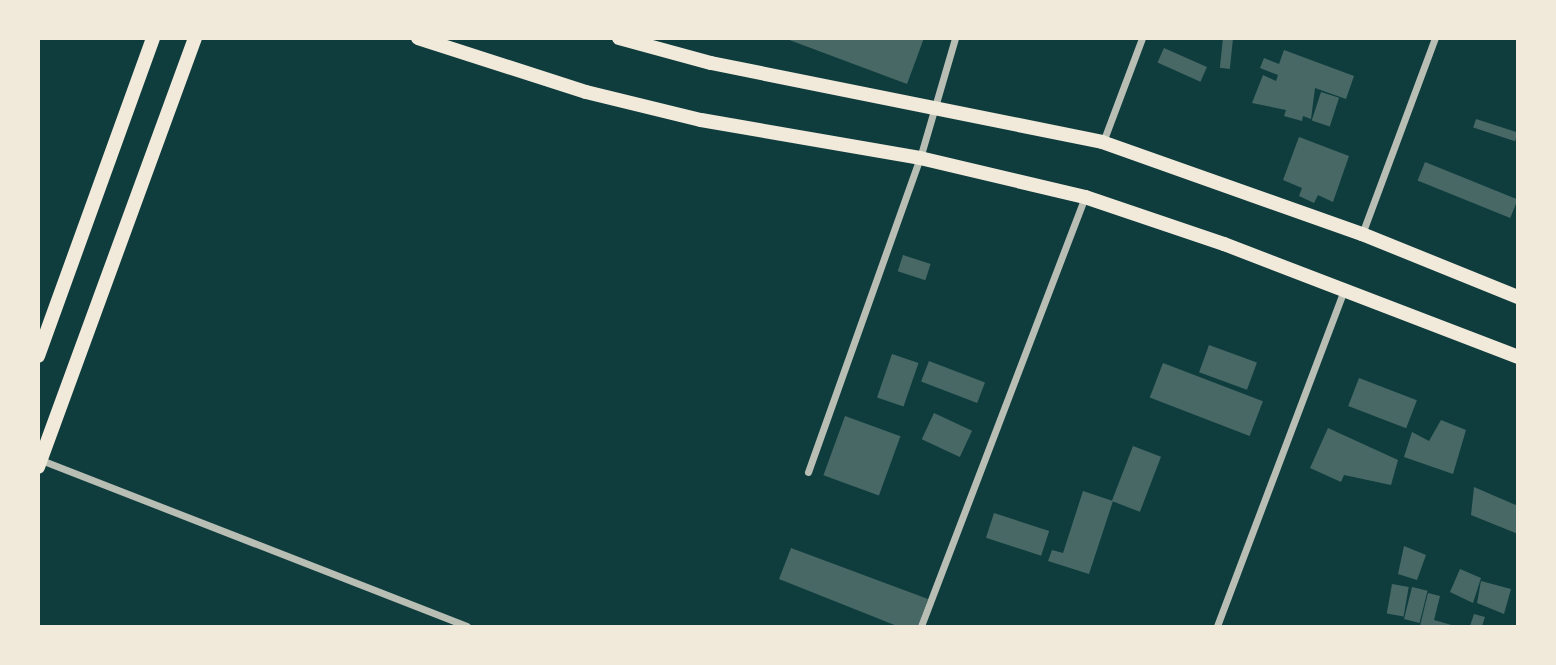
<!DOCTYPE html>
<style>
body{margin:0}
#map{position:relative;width:1556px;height:665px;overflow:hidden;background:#0f3d3e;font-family:"PT Sans",sans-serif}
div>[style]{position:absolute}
.building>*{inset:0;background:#486865;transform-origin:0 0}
.minor>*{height:7px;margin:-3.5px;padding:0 3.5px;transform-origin:3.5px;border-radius:3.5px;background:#b8beb3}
.secondary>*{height:14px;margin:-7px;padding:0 7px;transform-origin:7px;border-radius:7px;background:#f1e9da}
span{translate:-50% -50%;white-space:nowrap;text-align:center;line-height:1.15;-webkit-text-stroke:7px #f1e9da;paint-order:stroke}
.frame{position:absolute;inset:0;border:40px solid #f1e9da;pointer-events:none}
</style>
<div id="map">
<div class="building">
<div style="clip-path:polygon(784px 38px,924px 38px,907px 84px)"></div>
<div style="left:1223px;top:38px;width:10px;height:30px;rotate:6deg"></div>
<div style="left:1164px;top:48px;width:47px;height:16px;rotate:24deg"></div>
<div style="clip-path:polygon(1284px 50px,1354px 76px,1346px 99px,1315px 88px,1311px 119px,1303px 116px,1302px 121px,1284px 116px,1286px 110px,1252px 103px,1263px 75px,1276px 81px,1278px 75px,1260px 68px,1264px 58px,1279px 64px)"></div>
<div style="left:1321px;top:92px;width:19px;height:30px;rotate:18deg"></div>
<div style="left:1476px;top:119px;width:44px;height:9px;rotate:18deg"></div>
<div style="clip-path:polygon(1299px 137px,1349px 156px,1333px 202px,1318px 195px,1314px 203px,1299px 196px,1302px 188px,1283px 180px)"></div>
<div style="left:1425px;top:162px;width:100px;height:20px;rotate:22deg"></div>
<div style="left:903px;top:255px;width:29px;height:17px;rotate:18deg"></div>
<div style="left:1209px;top:345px;width:51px;height:29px;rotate:20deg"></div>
<div style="left:892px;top:354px;width:28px;height:46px;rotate:19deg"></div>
<div style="left:929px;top:361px;width:60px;height:22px;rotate:21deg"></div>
<div style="left:1163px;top:363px;width:107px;height:37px;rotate:21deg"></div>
<div style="left:1359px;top:378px;width:62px;height:30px;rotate:21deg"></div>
<div style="left:934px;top:413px;width:42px;height:29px;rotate:25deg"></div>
<div style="left:845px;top:416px;width:59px;height:63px;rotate:20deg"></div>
<div style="clip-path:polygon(1441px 420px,1466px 430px,1453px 474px,1404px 457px,1412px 432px,1429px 441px)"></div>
<div style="clip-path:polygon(1328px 428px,1398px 460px,1391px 485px,1344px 475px,1341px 482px,1310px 468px)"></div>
<div style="left:1133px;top:446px;width:30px;height:59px;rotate:21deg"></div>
<div style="clip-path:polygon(1474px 487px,1518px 506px,1518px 534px,1471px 515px)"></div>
<div style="clip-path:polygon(1083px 491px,1113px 501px,1089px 574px,1048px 561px,1052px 550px,1063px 553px)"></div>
<div style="left:994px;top:513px;width:58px;height:26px;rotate:18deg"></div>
<div style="clip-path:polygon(1404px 546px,1426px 555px,1417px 580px,1398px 574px)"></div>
<div style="clip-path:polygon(791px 548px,928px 599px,918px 626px,897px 626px,779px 579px)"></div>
<div style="clip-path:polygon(1460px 569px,1481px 578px,1473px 603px,1450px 592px)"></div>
<div style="clip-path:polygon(1481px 581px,1511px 589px,1504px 614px,1477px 603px)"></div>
<div style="left:1392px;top:584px;width:17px;height:30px;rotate:10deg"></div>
<div style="left:1412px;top:587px;width:16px;height:33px;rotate:14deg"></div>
<div style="clip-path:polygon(1428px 593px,1440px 596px,1434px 620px,1455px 626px,1420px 626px)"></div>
<div style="clip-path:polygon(1474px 614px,1485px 617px,1482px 626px,1470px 626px)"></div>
</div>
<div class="minor">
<div style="left:1103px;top:142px;width:111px;rotate:-69.4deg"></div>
<div style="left:1362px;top:234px;width:209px;rotate:-69.6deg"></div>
<div style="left:41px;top:460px;width:457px;rotate:21.3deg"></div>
<div style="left:808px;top:472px;width:333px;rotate:-70.4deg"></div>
<div style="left:920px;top:158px;width:125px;rotate:-73.7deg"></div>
<div style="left:921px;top:626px;width:459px;rotate:-69.1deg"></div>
<div style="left:1217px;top:626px;width:359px;rotate:-69.3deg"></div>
</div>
<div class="secondary">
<div style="left:418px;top:38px;width:176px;rotate:17.8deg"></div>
<div style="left:586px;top:92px;width:118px;rotate:13.7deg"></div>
<div style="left:701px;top:120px;width:222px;rotate:9.8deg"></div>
<div style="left:920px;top:158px;width:170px;rotate:13.3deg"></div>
<div style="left:1085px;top:197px;width:147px;rotate:18.7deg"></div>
<div style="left:1224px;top:244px;width:315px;rotate:21deg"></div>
<div style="left:619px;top:38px;width:95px;rotate:15.2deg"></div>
<div style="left:711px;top:63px;width:399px;rotate:11.4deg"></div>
<div style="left:1102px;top:142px;width:276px;rotate:19.5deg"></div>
<div style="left:1362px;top:234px;width:168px;rotate:22deg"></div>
<div style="left:38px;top:356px;width:338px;rotate:-70.1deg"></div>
<div style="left:38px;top:467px;width:457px;rotate:-69.9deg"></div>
</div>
<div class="frame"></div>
</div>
